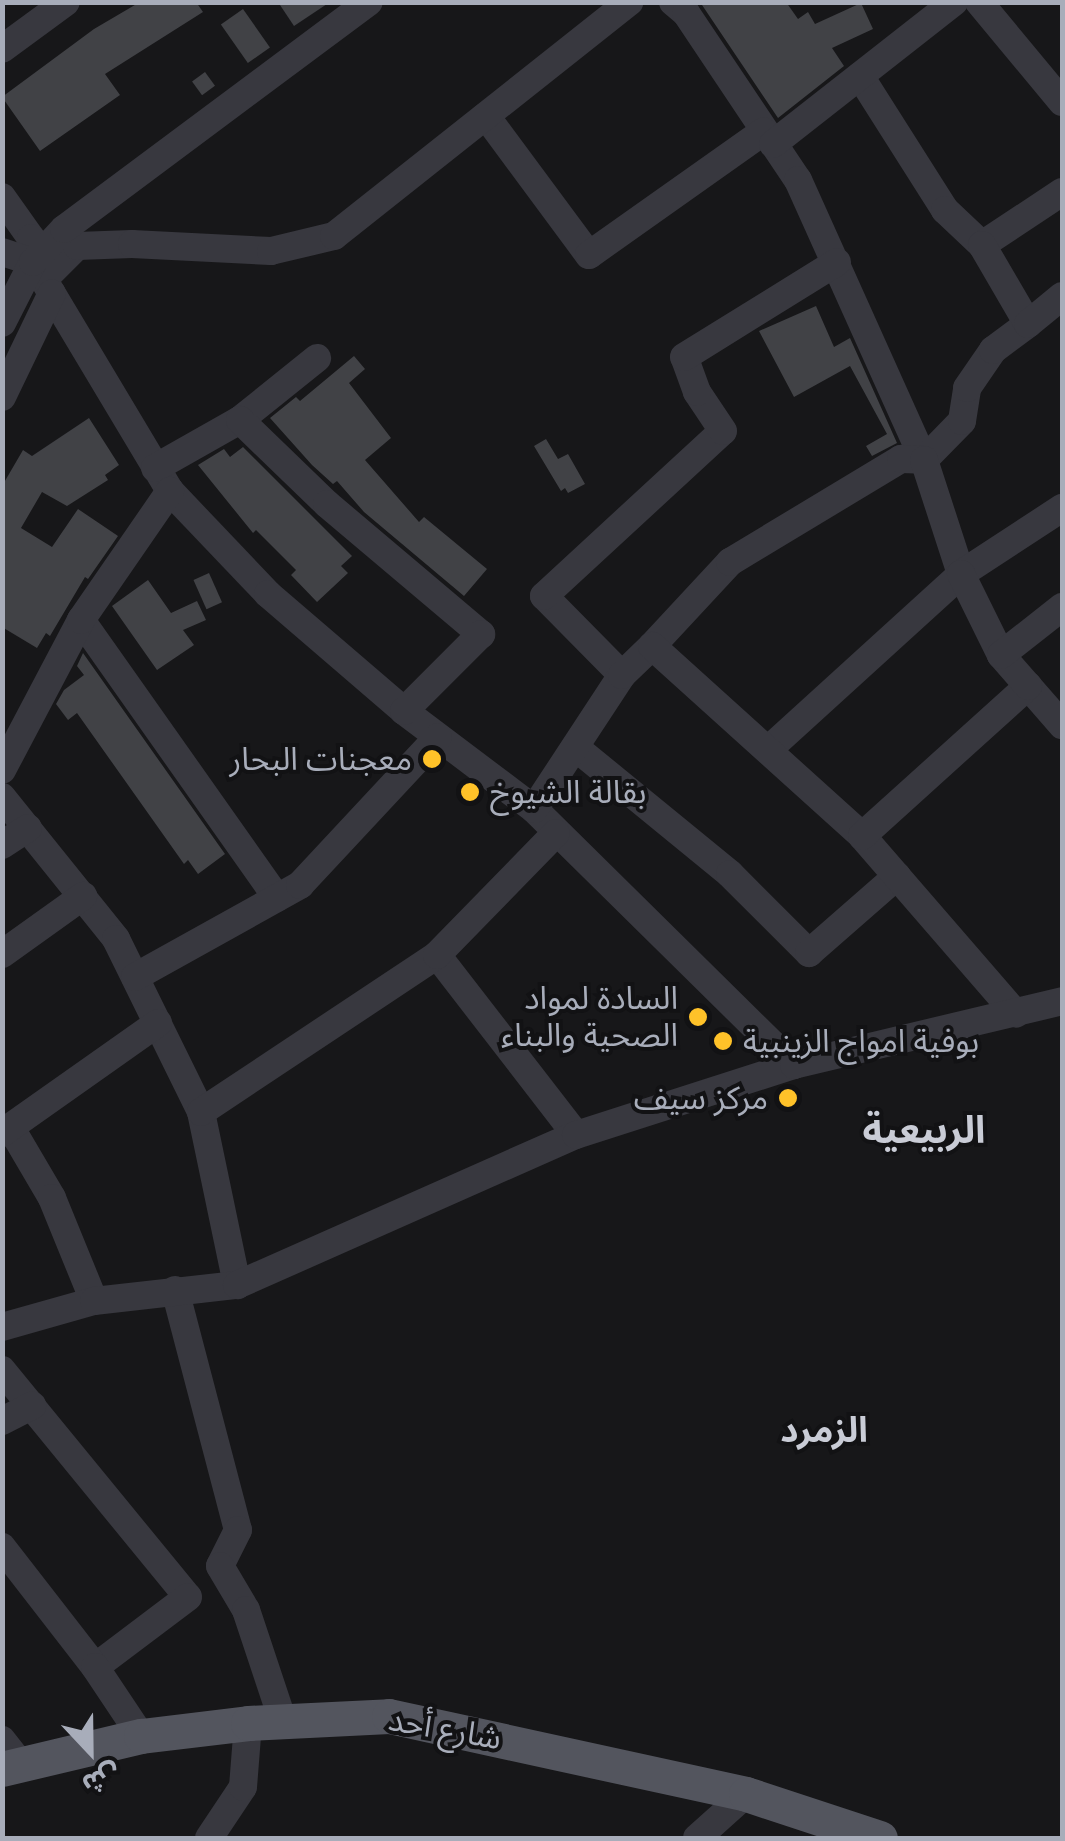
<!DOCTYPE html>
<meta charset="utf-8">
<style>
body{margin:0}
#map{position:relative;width:1065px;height:1841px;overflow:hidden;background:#171719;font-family:Raleway,"Noto Sans Arabic",sans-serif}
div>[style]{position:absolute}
.building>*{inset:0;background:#414246;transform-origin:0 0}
.minor>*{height:28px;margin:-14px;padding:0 14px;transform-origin:14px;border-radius:14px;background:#38383f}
.major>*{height:35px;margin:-17.5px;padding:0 17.5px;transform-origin:17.5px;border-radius:17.5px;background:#53555e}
.dots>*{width:28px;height:28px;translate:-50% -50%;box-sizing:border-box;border:5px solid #121214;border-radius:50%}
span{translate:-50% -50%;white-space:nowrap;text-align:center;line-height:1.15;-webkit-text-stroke:8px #121214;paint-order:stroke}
.poi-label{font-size:32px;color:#a8adba}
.right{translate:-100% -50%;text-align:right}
.left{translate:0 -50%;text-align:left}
.street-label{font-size:32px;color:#a8adba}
.neighbourhood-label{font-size:35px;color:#c9ccd6;font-weight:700}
.quarter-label{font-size:38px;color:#c9ccd6;font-weight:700}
.frame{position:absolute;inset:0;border:5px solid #a8adba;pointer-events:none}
.north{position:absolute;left:40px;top:1701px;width:100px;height:100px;-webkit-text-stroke:8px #121214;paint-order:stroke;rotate:158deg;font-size:28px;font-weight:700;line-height:40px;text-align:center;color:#a8adba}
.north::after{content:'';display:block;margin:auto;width:35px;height:45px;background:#a8adba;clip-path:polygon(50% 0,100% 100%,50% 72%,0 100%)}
</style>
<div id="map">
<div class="building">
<div style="clip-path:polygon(140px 2px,196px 2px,203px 12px,105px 74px,120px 95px,40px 151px,2px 97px,94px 29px)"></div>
<div style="clip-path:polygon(278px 2px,330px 2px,294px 26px)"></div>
<div style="clip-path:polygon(700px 2px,786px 2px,798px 19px,808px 12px,815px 24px,861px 3px,873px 29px,832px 48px,844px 66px,778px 118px)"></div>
<div style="left:243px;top:9px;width:47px;height:27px;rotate:55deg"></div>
<div style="left:205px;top:72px;width:17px;height:16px;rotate:54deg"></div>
<div style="clip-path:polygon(816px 306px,834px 347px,850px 338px,897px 443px,872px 456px,866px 446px,887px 434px,850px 366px,794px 397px,759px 331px)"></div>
<div style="clip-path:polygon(354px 356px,365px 369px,349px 383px,391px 438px,365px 460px,419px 522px,424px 517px,487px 569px,464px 596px,364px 512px,337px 481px,333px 484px,312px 465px,270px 418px,296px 397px,300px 401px)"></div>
<div style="clip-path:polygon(89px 418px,119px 465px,105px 475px,108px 480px,67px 506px,42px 492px,21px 528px,52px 547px,78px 509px,118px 536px,88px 579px,85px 577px,50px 636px,46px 633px,37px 648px,2px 627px,2px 486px,23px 450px,32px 456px)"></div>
<div style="clip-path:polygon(546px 439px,558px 459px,568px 454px,585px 484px,568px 493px,565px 488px,561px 491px,534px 446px)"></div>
<div style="clip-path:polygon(243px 447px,352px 556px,341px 566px,348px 573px,317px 602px,291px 575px,296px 570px,256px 530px,253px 533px,198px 465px,224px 449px,230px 457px)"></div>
<div style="left:209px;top:573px;width:32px;height:17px;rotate:66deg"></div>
<div style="clip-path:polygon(148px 580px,171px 613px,197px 601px,206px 620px,183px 630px,194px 645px,157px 670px,112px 606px)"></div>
<div style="clip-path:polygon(83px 653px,225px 854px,198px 874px,188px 860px,184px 864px,77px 713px,68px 720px,56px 704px,64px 690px,84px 675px,77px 666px)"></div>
</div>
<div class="minor">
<div style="left:673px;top:2px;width:17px;rotate:40deg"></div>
<div style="left:686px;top:13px;width:201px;rotate:56.2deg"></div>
<div style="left:798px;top:180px;width:307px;rotate:65.8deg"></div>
<div style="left:924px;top:460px;width:54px;rotate:-45.7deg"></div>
<div style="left:962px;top:421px;width:33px;rotate:-81deg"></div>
<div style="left:967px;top:388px;width:46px;rotate:-55.6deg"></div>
<div style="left:993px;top:350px;width:44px;rotate:-36.6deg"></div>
<div style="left:979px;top:2px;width:130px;rotate:50.3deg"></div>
<div style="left:2px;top:49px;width:79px;rotate:-36.3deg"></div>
<div style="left:860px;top:76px;width:159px;rotate:57.6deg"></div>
<div style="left:945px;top:210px;width:51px;rotate:43.4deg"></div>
<div style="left:486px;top:116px;width:173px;rotate:53.5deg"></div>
<div style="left:589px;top:255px;width:214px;rotate:-35.3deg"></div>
<div style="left:773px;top:144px;width:230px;rotate:-38.1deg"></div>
<div style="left:1062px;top:192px;width:96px;rotate:146.5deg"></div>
<div style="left:982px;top:245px;width:91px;rotate:59.8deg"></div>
<div style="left:1028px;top:324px;width:44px;rotate:-39.5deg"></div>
<div style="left:2px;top:197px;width:50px;rotate:54.7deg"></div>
<div style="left:31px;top:238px;width:24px;rotate:85deg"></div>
<div style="left:33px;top:262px;width:267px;rotate:59.1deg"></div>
<div style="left:170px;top:491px;width:142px;rotate:46.4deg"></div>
<div style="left:268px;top:594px;width:179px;rotate:40.7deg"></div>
<div style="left:404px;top:711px;width:163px;rotate:37deg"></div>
<div style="left:534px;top:809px;width:365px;rotate:44.6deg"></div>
<div style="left:2px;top:252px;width:33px;rotate:18deg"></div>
<div style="left:44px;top:279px;width:47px;rotate:-45deg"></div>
<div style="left:77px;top:246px;width:55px;rotate:-2.1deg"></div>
<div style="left:132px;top:244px;width:139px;rotate:2.9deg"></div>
<div style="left:271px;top:251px;width:65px;rotate:-13.4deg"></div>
<div style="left:334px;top:236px;width:377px;rotate:-38.4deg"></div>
<div style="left:2px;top:323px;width:68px;rotate:-63.1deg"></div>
<div style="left:33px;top:262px;width:45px;rotate:-46.8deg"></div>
<div style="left:64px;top:229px;width:380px;rotate:-36.7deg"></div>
<div style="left:2px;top:397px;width:115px;rotate:-64.3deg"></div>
<div style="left:240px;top:420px;width:99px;rotate:-38.8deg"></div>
<div style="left:155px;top:468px;width:98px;rotate:-29.5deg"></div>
<div style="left:240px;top:420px;width:121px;rotate:44deg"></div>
<div style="left:327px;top:504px;width:202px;rotate:40.2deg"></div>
<div style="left:481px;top:634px;width:109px;rotate:135deg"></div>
<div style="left:81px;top:620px;width:340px;rotate:54.8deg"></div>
<div style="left:652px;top:646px;width:115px;rotate:-47.1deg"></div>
<div style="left:730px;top:562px;width:200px;rotate:-31.1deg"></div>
<div style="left:901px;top:459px;width:23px;rotate:2deg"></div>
<div style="left:924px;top:460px;width:120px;rotate:72deg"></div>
<div style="left:961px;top:574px;width:121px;rotate:-33.2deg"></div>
<div style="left:622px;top:675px;width:111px;rotate:-134.6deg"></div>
<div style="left:544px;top:596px;width:243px;rotate:-42.7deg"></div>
<div style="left:723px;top:431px;width:47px;rotate:-123.7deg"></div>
<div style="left:697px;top:392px;width:37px;rotate:-110deg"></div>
<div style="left:684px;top:357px;width:180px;rotate:-31.8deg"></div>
<div style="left:1028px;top:686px;width:52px;rotate:48.9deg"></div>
<div style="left:575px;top:747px;width:200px;rotate:39.3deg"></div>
<div style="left:730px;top:874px;width:112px;rotate:45deg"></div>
<div style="left:809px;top:953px;width:117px;rotate:-41.2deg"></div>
<div style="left:769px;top:749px;width:260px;rotate:-42.3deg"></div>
<div style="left:961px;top:574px;width:90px;rotate:63.7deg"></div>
<div style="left:2px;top:770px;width:170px;rotate:-62.2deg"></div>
<div style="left:81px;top:620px;width:157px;rotate:-55.4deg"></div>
<div style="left:2px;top:797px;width:182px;rotate:51.2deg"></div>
<div style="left:116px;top:939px;width:193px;rotate:63.8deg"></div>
<div style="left:201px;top:1112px;width:177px;rotate:78.2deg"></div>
<div style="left:534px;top:809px;width:160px;rotate:-56.7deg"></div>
<div style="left:622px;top:675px;width:42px;rotate:-44deg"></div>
<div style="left:652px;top:646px;width:283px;rotate:42.1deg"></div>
<div style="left:862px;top:836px;width:235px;rotate:49.1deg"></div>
<div style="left:862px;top:836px;width:224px;rotate:-42.1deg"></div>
<div style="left:1028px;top:686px;width:41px;rotate:-131.1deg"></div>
<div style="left:1001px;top:655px;width:78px;rotate:-38.2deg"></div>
<div style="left:2px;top:845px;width:31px;rotate:-33deg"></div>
<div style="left:2px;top:954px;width:100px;rotate:-35.6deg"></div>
<div style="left:437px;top:955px;width:227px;rotate:52.3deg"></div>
<div style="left:135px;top:977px;width:189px;rotate:-29.1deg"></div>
<div style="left:300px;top:885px;width:202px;rotate:-47deg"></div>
<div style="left:201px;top:1112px;width:283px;rotate:-33.6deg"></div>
<div style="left:437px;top:955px;width:170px;rotate:-45.7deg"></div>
<div style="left:11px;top:1128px;width:81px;rotate:59.6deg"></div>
<div style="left:52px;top:1198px;width:111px;rotate:67.8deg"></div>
<div style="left:2px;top:1133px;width:191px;rotate:-35.2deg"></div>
<div style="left:175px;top:1290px;width:248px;rotate:75.3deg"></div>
<div style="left:238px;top:1530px;width:40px;rotate:116.6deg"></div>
<div style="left:220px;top:1566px;width:51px;rotate:59.4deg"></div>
<div style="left:246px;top:1610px;width:117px;rotate:71.6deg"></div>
<div style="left:2px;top:1327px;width:96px;rotate:-15.8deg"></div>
<div style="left:94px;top:1301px;width:144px;rotate:-6.4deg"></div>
<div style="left:237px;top:1285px;width:371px;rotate:-23.9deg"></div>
<div style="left:576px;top:1135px;width:229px;rotate:-17.8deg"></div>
<div style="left:794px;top:1065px;width:276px;rotate:-13.4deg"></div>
<div style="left:2px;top:1370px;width:293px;rotate:50.7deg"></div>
<div style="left:188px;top:1597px;width:116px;rotate:143deg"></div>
<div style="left:2px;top:1421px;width:34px;rotate:-27deg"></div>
<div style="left:2px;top:1547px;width:152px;rotate:52.2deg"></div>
<div style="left:95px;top:1667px;width:83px;rotate:56.3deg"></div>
<div style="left:2px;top:1740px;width:31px;rotate:52deg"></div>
<div style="left:209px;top:1838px;width:61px;rotate:-56.3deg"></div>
<div style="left:243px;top:1787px;width:64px;rotate:-85.5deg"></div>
<div style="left:697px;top:1838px;width:66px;rotate:-41.9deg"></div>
</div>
<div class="major">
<div style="left:2px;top:1769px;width:143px;rotate:-13.4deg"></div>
<div style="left:141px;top:1736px;width:108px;rotate:-6.9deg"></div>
<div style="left:248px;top:1723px;width:141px;rotate:-2.8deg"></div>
<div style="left:389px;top:1716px;width:365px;rotate:12.3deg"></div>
<div style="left:746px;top:1794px;width:141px;rotate:18.2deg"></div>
</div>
<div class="dots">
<div style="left:432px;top:759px;background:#ffc229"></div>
<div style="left:470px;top:792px;background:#ffc229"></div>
<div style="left:698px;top:1017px;background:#ffc229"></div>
<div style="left:723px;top:1041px;background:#ffc229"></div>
<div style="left:788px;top:1098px;background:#ffc229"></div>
</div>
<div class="poi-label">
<span class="right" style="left:412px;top:759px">معجنات البحار</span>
<span class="left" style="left:490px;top:792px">بقالة الشيوخ</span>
<span class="right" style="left:678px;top:1017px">السادة لمواد<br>الصحية والبناء</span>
<span class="left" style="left:743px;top:1041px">بوفية امواج الزينبية</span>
<span class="right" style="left:768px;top:1098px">مركز سيف</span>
</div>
<div class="street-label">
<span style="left:445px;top:1729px;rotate:10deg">شارع أحد</span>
</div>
<div class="neighbourhood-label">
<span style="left:824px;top:1430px">الزمرد</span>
</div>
<div class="quarter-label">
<span style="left:924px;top:1130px">الربيعية</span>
</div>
<div class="frame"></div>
<div class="north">ش</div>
</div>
